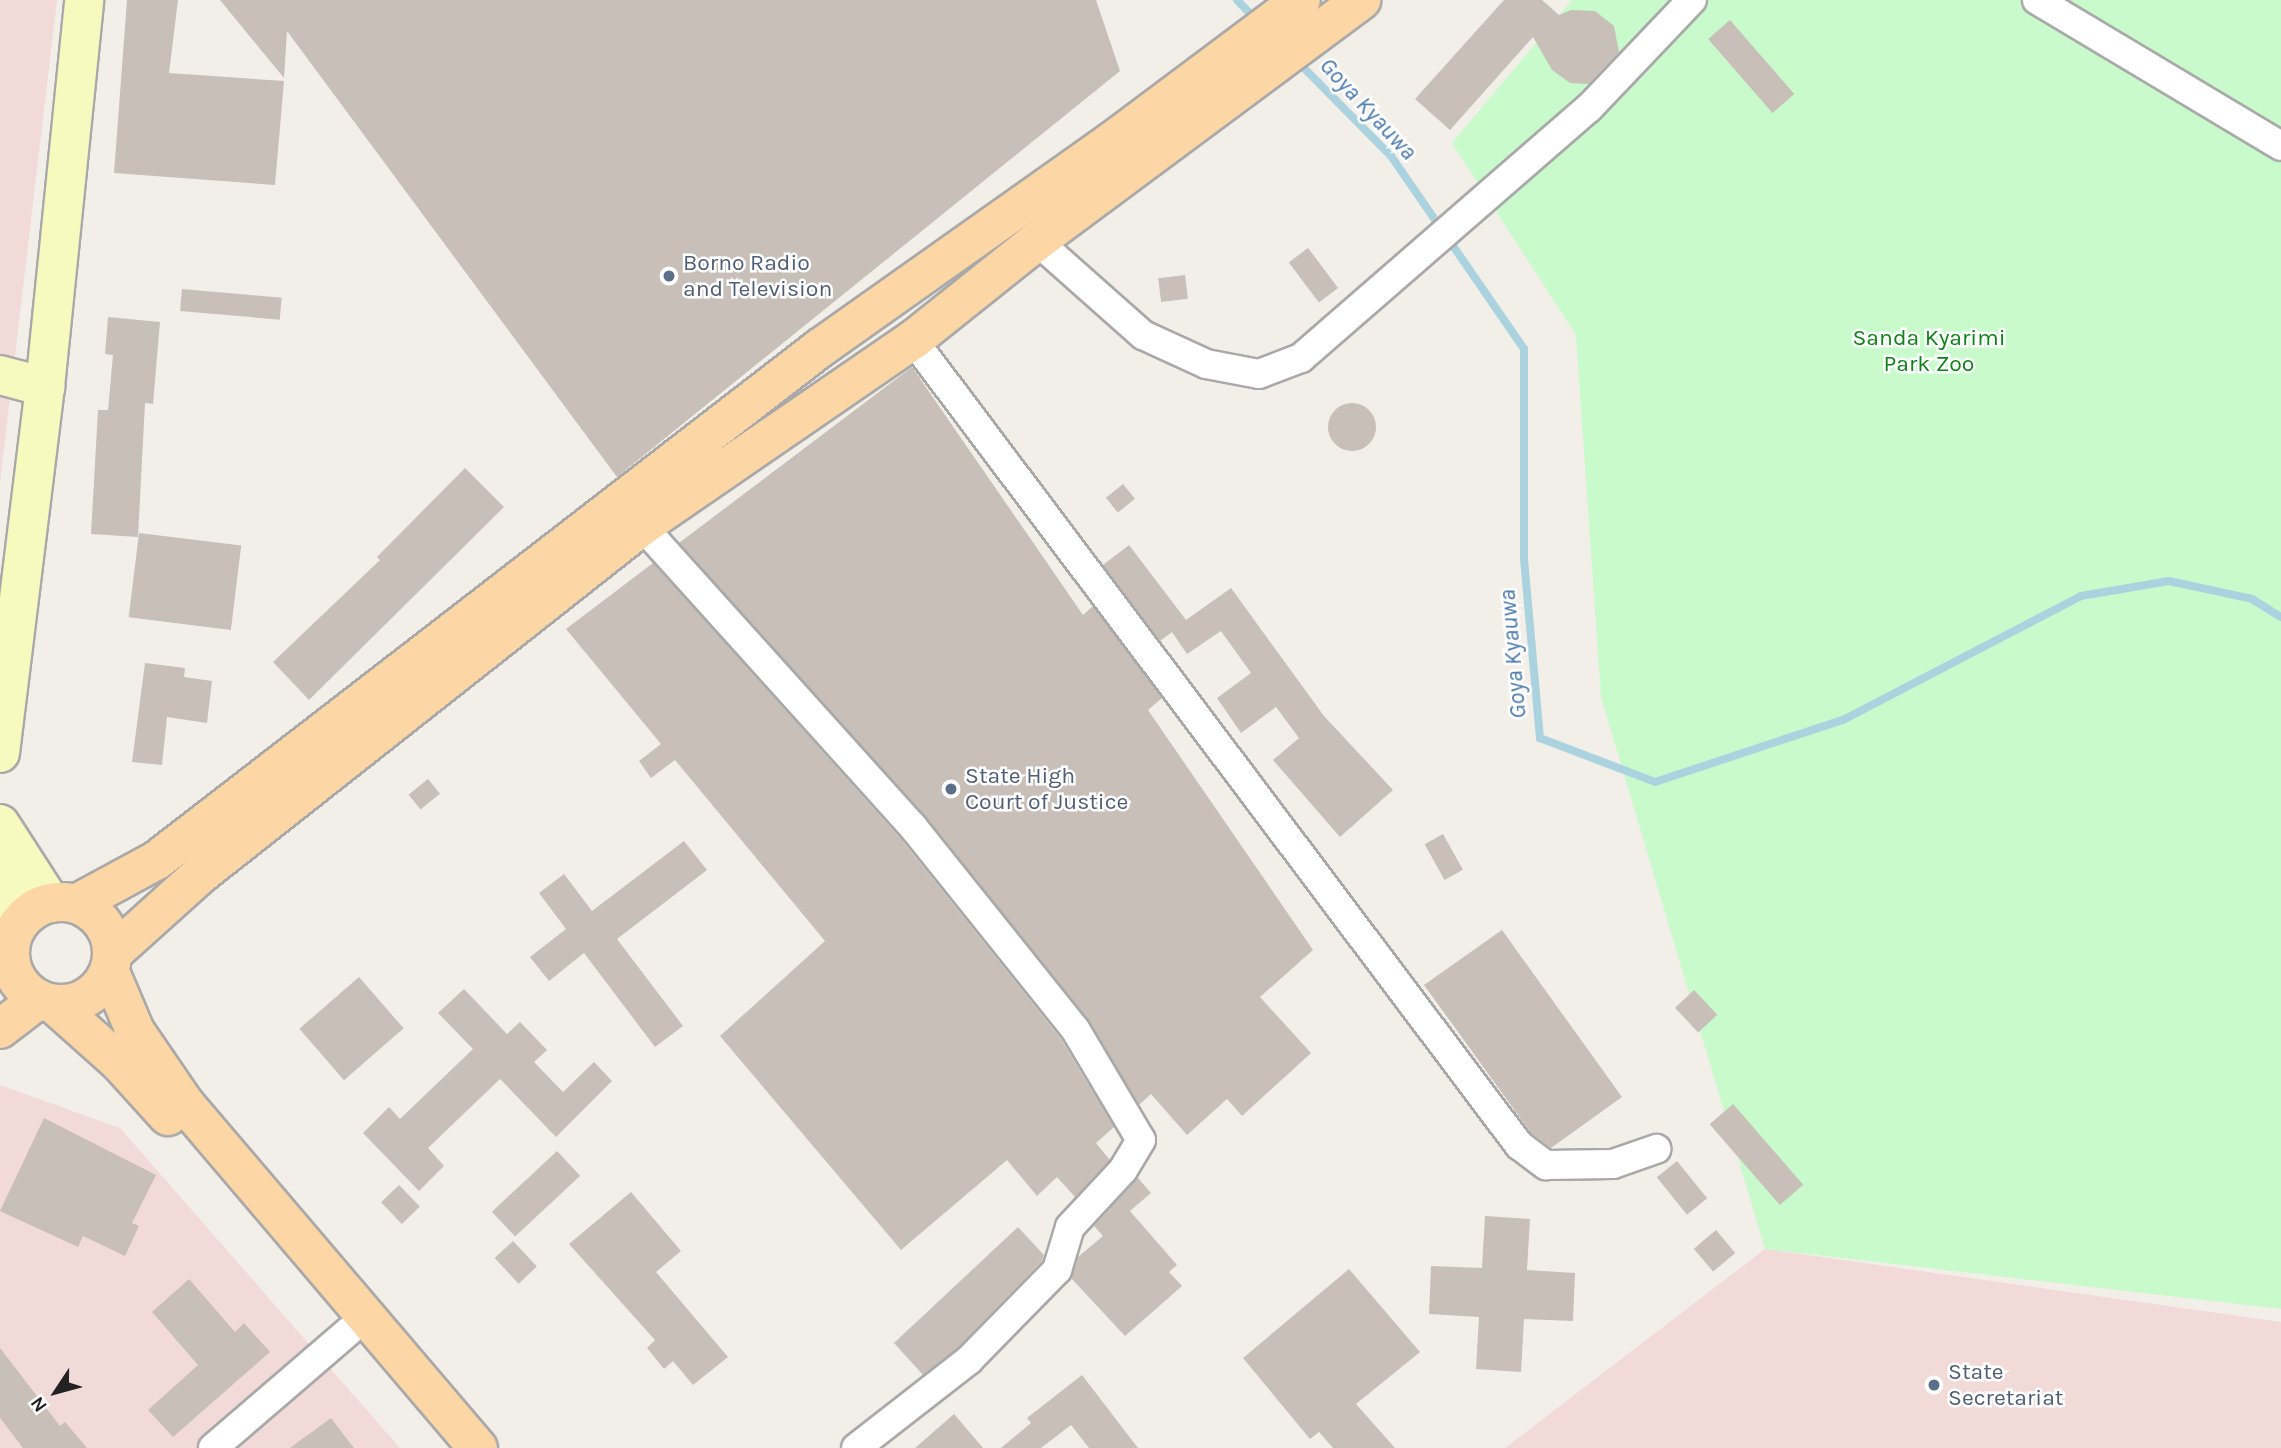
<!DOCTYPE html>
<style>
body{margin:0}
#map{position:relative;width:2281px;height:1448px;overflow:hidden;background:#f2efe9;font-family:Karla,sans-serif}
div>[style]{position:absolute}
.commercial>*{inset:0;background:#f2dad9}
.park>*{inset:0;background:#c8facc}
.stream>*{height:8px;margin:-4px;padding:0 4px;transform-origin:4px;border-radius:4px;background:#aad3df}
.building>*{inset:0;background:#c7bfb8;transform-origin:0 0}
.round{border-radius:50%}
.roads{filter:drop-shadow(2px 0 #a9a9a9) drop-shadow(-2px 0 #a9a9a9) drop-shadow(0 2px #a9a9a9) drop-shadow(0 -2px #a9a9a9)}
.minor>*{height:28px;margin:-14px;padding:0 14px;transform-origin:14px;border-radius:14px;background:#fff}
.secondary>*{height:38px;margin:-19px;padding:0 19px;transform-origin:19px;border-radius:19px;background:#f7fabf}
.primary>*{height:38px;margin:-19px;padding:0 19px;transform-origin:19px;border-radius:19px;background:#fcd6a4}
.primary>.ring{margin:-19px;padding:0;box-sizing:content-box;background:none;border:38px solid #fcd6a4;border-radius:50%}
.dots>*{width:19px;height:19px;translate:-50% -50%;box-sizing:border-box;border:4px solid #fff;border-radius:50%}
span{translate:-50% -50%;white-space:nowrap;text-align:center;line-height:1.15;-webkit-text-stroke:5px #fff;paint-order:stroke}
.service-label{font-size:23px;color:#4e5e75}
.left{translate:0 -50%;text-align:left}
.park-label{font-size:23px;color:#0c8416}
.water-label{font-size:24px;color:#4a7aab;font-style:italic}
.north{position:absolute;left:21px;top:1357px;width:70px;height:70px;-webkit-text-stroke:5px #fff;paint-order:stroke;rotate:234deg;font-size:19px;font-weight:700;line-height:28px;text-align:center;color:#222}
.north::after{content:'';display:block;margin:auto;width:24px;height:32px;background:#222;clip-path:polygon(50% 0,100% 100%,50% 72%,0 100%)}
</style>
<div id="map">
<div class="commercial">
<div style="clip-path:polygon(0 0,57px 0,0 483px)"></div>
<div style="clip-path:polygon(0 1085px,120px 1128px,400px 1448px,0 1448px)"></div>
<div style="clip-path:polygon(1765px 1249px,2281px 1322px,2281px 1448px,1505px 1448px)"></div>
</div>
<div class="park">
<div style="clip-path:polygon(1572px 0,2281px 0,2281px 1309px,1765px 1249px,1601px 697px,1576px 335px,1452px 143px)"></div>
</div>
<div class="stream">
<div style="left:1237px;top:0;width:29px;rotate:46deg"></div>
<div style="left:1296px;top:60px;width:135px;rotate:45.3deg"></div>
<div style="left:1391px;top:156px;width:234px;rotate:55.4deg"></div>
<div style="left:1524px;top:349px;width:210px;rotate:90deg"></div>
<div style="left:1524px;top:559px;width:180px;rotate:84.9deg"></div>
<div style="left:1540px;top:738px;width:123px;rotate:20.9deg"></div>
<div style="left:1655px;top:782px;width:198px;rotate:-18.3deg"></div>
<div style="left:1843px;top:720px;width:268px;rotate:-27.5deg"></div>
<div style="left:2081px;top:596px;width:89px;rotate:-9.7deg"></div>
<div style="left:2169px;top:581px;width:85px;rotate:12.2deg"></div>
<div style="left:2252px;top:599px;width:34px;rotate:32deg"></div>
</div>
<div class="building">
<div style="clip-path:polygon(127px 0,178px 0,169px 73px,284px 81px,275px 185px,114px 173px)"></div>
<div style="clip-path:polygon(220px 0,1096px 0,1120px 71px,617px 477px,287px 31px,284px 78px)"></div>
<div style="clip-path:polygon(1504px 0,1542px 0,1559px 15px,1571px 10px,1595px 11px,1614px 26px,1619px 52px,1589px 84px,1570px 83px,1552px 70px,1533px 37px,1450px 130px,1415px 99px)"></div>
<div style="left:1730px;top:20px;width:98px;height:29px;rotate:49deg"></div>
<div style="left:1308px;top:248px;width:50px;height:24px;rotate:53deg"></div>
<div style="left:1185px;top:275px;width:24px;height:27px;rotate:83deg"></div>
<div style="left:182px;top:289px;width:100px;height:22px;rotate:5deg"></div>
<div style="clip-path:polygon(108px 317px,160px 322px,153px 404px,145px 403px,138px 537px,91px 534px,98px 410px,108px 410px,113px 355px,105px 354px)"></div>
<div style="clip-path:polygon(912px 367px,1083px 615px,1093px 606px,1162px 698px,1148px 710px,1313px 950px,1260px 997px,1311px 1053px,1242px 1116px,1227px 1099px,1187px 1135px,1151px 1094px,1139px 1105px,1088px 1019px,926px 817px,679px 543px)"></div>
<div class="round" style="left:1328px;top:403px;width:48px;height:48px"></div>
<div style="clip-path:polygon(465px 468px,504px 507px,309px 700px,273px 662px,380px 560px,377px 557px)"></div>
<div style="left:1123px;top:484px;width:19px;height:22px;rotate:51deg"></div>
<div style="left:139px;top:533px;width:103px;height:85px;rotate:7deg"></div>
<div style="clip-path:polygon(1129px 545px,1186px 620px,1231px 588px,1324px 716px,1393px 790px,1340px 837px,1273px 760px,1299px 738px,1276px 707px,1241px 733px,1217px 698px,1251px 673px,1221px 631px,1187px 654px,1172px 632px,1160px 641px,1103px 565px)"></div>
<div style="clip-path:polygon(653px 563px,900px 838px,1061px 1039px,1114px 1127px,1096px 1143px,1110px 1160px,1075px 1197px,1057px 1177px,1037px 1196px,1007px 1160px,901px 1250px,720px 1036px,825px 941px,675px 760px,651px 778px,639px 761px,661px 744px,566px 629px)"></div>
<div style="clip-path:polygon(145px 663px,185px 668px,184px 677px,212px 681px,207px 723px,167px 717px,162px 765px,132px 762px)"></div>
<div style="left:428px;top:779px;width:19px;height:25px;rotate:51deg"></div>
<div style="left:1443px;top:834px;width:41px;height:21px;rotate:61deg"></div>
<div style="clip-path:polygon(684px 841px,707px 870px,617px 939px,683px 1026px,655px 1047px,584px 953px,549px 981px,530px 957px,566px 929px,539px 893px,564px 874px,592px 911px)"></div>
<div style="clip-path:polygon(1502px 930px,1622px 1097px,1551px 1148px,1531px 1133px,1424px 985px)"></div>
<div style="left:359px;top:977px;width:68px;height:79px;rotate:49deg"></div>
<div style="clip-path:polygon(464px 989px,507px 1034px,520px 1022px,547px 1050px,534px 1062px,563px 1092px,594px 1062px,612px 1081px,556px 1137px,500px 1079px,428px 1148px,444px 1166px,419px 1191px,363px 1133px,389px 1107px,400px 1119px,473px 1049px,438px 1013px)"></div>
<div style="left:1694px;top:990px;width:34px;height:26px;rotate:47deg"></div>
<div style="left:1733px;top:1104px;width:107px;height:31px;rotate:49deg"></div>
<div style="clip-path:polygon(44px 1118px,156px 1175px,132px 1223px,139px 1226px,125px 1256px,83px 1236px,78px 1247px,0 1211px)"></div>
<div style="left:557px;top:1151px;width:34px;height:89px;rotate:47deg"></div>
<div style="left:1677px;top:1161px;width:48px;height:26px;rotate:51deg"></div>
<div style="clip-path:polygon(1138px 1178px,1151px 1193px,1130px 1211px,1177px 1265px,1169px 1272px,1182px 1286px,1125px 1336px,1071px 1278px,1078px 1257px,1103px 1236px,1094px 1226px)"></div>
<div style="left:399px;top:1185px;width:30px;height:25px;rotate:46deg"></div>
<div style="clip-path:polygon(631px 1192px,681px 1251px,656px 1272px,728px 1357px,693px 1385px,673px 1361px,664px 1369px,647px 1348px,655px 1340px,569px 1244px)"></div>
<div style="clip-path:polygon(1485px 1216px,1530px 1219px,1527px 1270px,1575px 1273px,1573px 1321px,1524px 1319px,1521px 1372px,1476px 1369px,1479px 1317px,1429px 1314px,1431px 1266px,1482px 1268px)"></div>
<div style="clip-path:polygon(1018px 1227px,1044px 1255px,1042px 1261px,958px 1348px,923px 1375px,894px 1343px)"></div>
<div style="left:1716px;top:1230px;width:30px;height:29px;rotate:50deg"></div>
<div style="left:513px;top:1241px;width:35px;height:25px;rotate:47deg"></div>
<div style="clip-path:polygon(1349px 1269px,1420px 1352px,1356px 1404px,1395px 1448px,1333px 1448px,1319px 1432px,1310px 1439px,1243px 1358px)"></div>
<div style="clip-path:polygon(189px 1279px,235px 1332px,244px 1323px,270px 1352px,173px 1437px,148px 1410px,198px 1365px,152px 1312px)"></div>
<div style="clip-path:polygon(0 1348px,60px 1426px,65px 1422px,87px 1448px,23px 1448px,0 1418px)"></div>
<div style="clip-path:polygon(1082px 1375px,1138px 1448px,1089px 1448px,1071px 1425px,1041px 1448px,1001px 1448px,1031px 1423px,1027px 1418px)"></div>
<div style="clip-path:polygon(954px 1414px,983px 1448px,915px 1448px)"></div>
<div style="clip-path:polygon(331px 1418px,354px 1448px,290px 1448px)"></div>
</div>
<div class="roads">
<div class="minor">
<div style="left:2037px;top:0;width:284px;rotate:30.9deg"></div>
<div style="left:1037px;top:241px;width:142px;rotate:41.6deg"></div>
<div style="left:1143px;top:335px;width:69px;rotate:24.7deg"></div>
<div style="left:1206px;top:364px;width:54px;rotate:10.7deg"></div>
<div style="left:1259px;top:374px;width:45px;rotate:-20.9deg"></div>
<div style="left:1301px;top:358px;width:381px;rotate:-41deg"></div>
<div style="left:1589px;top:108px;width:149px;rotate:-46.4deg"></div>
<div style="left:913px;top:340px;width:1008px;rotate:53.03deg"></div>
<div style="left:1519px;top:1145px;width:34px;rotate:37deg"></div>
<div style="left:1546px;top:1165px;width:67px;rotate:-0.9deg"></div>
<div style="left:1613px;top:1164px;width:46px;rotate:-19.2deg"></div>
<div style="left:642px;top:526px;width:405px;rotate:48deg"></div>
<div style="left:913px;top:827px;width:259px;rotate:51.3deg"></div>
<div style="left:1075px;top:1029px;width:129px;rotate:59.3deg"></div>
<div style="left:1141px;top:1140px;width:35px;rotate:121deg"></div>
<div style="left:1123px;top:1170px;width:78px;rotate:132.9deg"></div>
<div style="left:1070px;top:1227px;width:45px;rotate:106.8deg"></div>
<div style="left:1057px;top:1270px;width:126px;rotate:134.4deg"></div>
<div style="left:969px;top:1360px;width:143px;rotate:142.1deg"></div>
<div style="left:213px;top:1448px;width:179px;rotate:-40.7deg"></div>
</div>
<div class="secondary">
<div style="left:0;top:375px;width:47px;rotate:14.9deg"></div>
<div style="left:0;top:753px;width:369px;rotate:-83deg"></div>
<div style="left:45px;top:387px;width:389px;rotate:-84.2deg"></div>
<div style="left:0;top:824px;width:94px;rotate:57.2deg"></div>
<div style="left:0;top:870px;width:79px;rotate:82.7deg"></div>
</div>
<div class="primary">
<div class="ring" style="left:10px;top:902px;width:64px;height:64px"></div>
<div style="left:76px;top:904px;width:92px;rotate:-28.5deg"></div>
<div style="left:157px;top:860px;width:838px;rotate:-37.68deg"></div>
<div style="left:820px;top:348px;width:357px;rotate:-35.3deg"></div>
<div style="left:1111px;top:142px;width:237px;rotate:-36.8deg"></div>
<div style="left:113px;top:953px;width:120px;rotate:-42deg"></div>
<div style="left:202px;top:873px;width:560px;rotate:-38.26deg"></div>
<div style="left:642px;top:526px;width:329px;rotate:-34.5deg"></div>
<div style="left:913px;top:340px;width:159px;rotate:-38.6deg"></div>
<div style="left:1037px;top:241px;width:404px;rotate:-36.6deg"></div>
<div style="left:110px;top:972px;width:64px;rotate:67deg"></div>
<div style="left:135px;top:1031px;width:88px;rotate:55.6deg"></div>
<div style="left:185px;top:1104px;width:452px;rotate:49.6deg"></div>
<div style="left:55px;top:1005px;width:86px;rotate:41.7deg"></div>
<div style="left:119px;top:1062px;width:73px;rotate:47.8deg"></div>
<div style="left:0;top:1029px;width:49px;rotate:-37.6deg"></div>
</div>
</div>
<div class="dots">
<div style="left:669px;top:276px;background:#5c6f8a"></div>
<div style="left:951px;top:789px;background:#5c6f8a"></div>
<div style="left:1934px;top:1385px;background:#5c6f8a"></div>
</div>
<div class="service-label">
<span class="left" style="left:683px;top:276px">Borno Radio<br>and Television</span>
<span class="left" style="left:965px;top:789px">State High<br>Court of Justice</span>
<span class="left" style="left:1948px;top:1385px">State<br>Secretariat</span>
</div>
<div class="park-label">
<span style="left:1929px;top:351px">Sanda Kyarimi<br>Park Zoo</span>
</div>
<div class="water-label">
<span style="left:1368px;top:109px;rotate:47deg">Goya Kyauwa</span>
<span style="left:1513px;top:654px;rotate:-95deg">Goya Kyauwa</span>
</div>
<div class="north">N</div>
</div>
